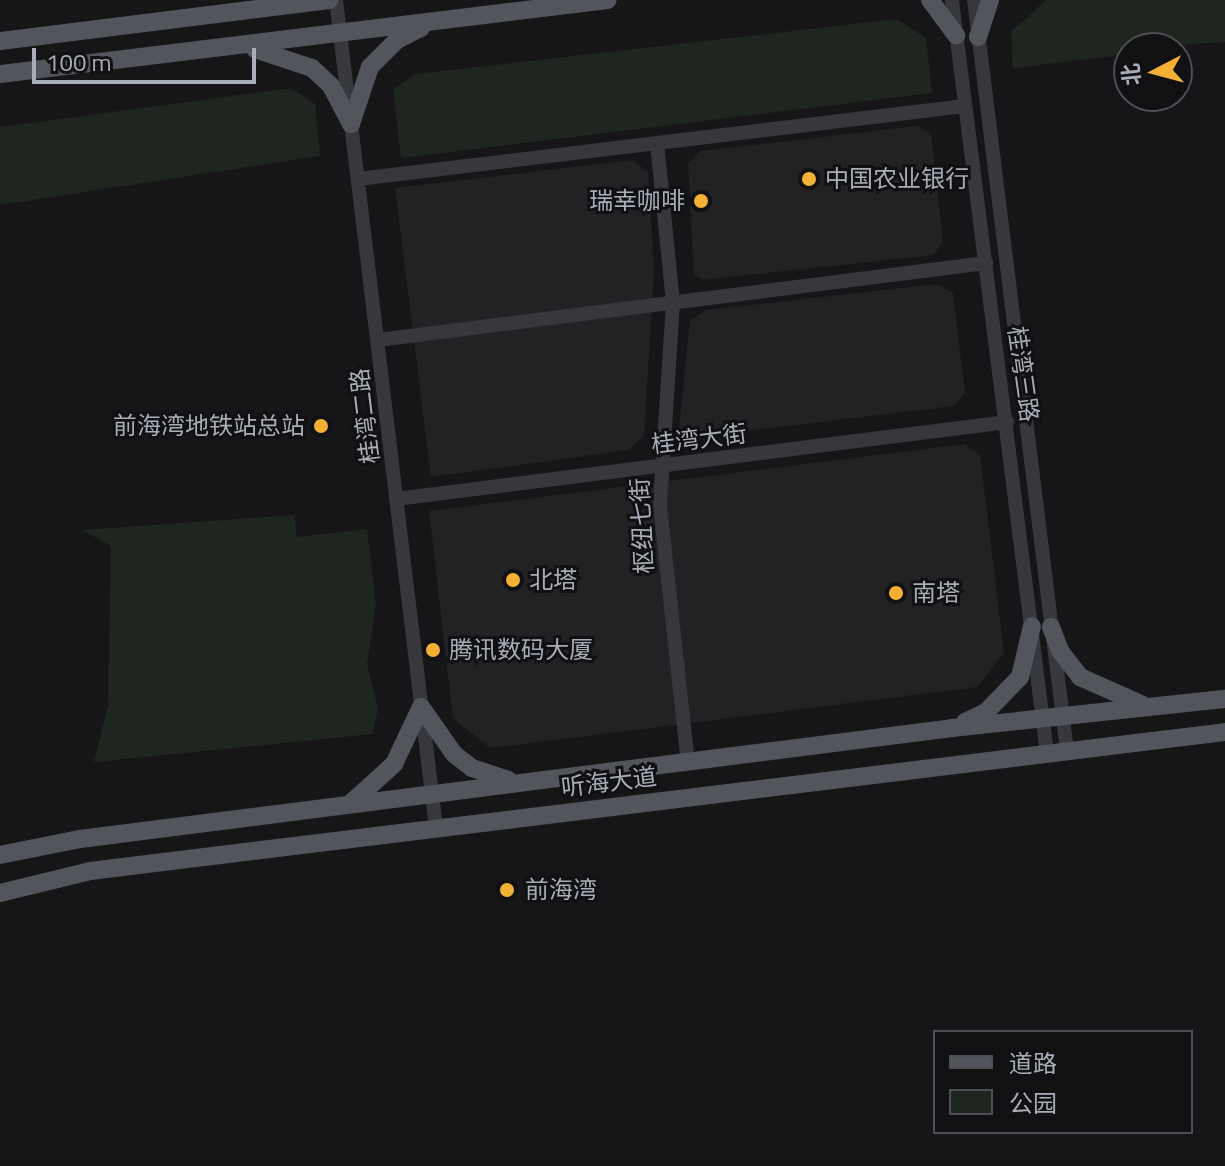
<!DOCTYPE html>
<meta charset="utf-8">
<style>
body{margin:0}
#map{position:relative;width:1225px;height:1166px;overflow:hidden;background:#161618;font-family:"Titillium Web","Noto Sans SC",sans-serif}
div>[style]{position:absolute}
.built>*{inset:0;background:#222225}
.green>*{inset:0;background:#1e261f}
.minor>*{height:14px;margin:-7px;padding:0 7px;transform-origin:7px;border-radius:7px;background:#37383d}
.major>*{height:18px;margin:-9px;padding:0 9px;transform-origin:9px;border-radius:9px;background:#53555c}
.dots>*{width:22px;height:22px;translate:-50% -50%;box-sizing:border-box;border:4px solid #111113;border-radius:50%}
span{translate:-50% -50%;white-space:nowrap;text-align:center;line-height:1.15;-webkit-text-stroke:6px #111113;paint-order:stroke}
.poi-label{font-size:24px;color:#a8adb8}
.left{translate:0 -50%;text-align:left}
.right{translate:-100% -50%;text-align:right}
.street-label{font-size:24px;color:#a8adb8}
.legend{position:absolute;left:933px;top:1030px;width:260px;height:104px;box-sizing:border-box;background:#111113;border:2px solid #4d4f55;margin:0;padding:10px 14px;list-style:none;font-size:24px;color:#a8adb8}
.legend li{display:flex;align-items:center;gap:16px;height:40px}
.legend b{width:40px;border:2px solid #4d4f55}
.north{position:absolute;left:1113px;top:32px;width:80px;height:80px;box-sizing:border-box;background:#111113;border:2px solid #4d4f55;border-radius:50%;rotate:264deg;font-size:22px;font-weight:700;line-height:32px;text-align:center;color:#a8adb8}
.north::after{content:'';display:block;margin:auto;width:28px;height:36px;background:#f2b134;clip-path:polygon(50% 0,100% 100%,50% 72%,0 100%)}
.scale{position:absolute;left:32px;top:48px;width:224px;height:36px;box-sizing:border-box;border:4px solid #a8adb8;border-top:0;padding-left:10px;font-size:24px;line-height:28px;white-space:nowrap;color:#a8adb8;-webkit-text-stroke:6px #111113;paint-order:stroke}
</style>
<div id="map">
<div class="built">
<div style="clip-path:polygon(917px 126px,931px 134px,943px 243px,933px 255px,702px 280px,694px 274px,688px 163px,701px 151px)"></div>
<div style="clip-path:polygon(632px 160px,648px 172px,654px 270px,644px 436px,628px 450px,431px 477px,395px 188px)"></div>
<div style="clip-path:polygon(937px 284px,953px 293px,965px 393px,954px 406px,688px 438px,679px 429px,690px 321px,706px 310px)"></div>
<div style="clip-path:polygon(965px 444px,980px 455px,1004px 653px,977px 687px,490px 748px,453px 718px,429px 511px)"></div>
</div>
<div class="green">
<div style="clip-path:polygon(1046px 0,1225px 0,1225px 42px,1129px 48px,1129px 54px,1013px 68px,1011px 32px)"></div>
<div style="clip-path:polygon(897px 19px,926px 38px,932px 93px,401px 158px,393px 90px,415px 74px)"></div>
<div style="clip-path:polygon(291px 88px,315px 104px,320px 156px,0 205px,0 127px)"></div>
<div style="clip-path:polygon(294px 515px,297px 537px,367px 529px,376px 605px,367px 664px,378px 709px,373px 734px,94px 762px,108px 705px,111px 546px,82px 530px)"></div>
</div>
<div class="minor">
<div style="left:336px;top:0;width:834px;rotate:83.11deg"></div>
<div style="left:952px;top:0;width:759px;rotate:82.81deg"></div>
<div style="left:974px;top:0;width:757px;rotate:82.94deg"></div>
<div style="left:657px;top:143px;width:161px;rotate:84.3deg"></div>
<div style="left:673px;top:303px;width:203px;rotate:93.7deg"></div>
<div style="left:660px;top:506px;width:258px;rotate:83.8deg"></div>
<div style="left:358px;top:179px;width:611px;rotate:-6.86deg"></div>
<div style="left:378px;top:340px;width:613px;rotate:-7.22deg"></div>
<div style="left:396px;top:499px;width:616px;rotate:-7.18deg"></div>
</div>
<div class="major">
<div style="left:930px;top:0;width:44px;rotate:53.4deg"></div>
<div style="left:978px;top:37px;width:39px;rotate:-72deg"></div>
<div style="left:0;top:41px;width:332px;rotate:-7.1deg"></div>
<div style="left:255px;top:49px;width:60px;rotate:18.4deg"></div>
<div style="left:312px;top:68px;width:26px;rotate:43deg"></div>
<div style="left:331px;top:86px;width:43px;rotate:62.2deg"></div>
<div style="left:0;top:74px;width:612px;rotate:-6.94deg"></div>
<div style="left:351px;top:124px;width:60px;rotate:-71.6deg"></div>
<div style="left:370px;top:67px;width:38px;rotate:-45deg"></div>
<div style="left:397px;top:40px;width:27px;rotate:-27deg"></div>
<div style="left:1051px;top:627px;width:26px;rotate:69deg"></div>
<div style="left:1060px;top:651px;width:33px;rotate:52deg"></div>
<div style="left:1080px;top:677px;width:69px;rotate:24deg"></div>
<div style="left:421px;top:707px;width:57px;rotate:54.9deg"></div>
<div style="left:454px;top:754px;width:23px;rotate:38deg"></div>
<div style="left:472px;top:768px;width:38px;rotate:18deg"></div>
<div style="left:965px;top:722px;width:23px;rotate:-25deg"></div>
<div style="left:986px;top:712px;width:49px;rotate:-45.8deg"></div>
<div style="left:1020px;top:677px;width:52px;rotate:-76.8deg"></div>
<div style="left:351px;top:803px;width:58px;rotate:-42.2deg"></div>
<div style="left:394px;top:764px;width:63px;rotate:-64.7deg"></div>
<div style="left:0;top:855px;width:82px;rotate:-11.3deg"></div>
<div style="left:80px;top:839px;width:879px;rotate:-7.25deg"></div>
<div style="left:952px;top:728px;width:275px;rotate:-6.1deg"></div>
<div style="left:0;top:893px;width:93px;rotate:-13.7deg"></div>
<div style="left:90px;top:871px;width:1143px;rotate:-6.98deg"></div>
</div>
<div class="dots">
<div style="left:809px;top:179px;background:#f2b134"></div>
<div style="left:701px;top:201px;background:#f2b134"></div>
<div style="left:321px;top:426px;background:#f2b134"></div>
<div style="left:513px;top:580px;background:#f2b134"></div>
<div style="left:896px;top:593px;background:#f2b134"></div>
<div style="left:433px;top:650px;background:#f2b134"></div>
<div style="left:507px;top:890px;background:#f2b134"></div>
</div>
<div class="poi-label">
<span class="left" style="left:825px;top:179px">中国农业银行</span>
<span class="right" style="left:685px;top:201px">瑞幸咖啡</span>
<span class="right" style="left:305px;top:426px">前海湾地铁站总站</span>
<span class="left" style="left:529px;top:580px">北塔</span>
<span class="left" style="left:912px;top:593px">南塔</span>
<span class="left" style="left:449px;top:650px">腾讯数码大厦</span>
<span class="left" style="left:525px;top:890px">前海湾</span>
</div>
<div class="street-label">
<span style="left:1023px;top:374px;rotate:82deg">桂湾三路</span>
<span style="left:365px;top:416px;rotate:-97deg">桂湾二路</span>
<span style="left:699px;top:439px;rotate:-7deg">桂湾大街</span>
<span style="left:642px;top:526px;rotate:-93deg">枢纽七街</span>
<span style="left:609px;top:782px;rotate:-7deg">听海大道</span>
</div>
<ul class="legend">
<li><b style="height:10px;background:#53555c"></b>道路</li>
<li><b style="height:22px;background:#1e261f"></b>公园</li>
</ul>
<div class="north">北</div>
<div class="scale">100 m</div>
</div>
